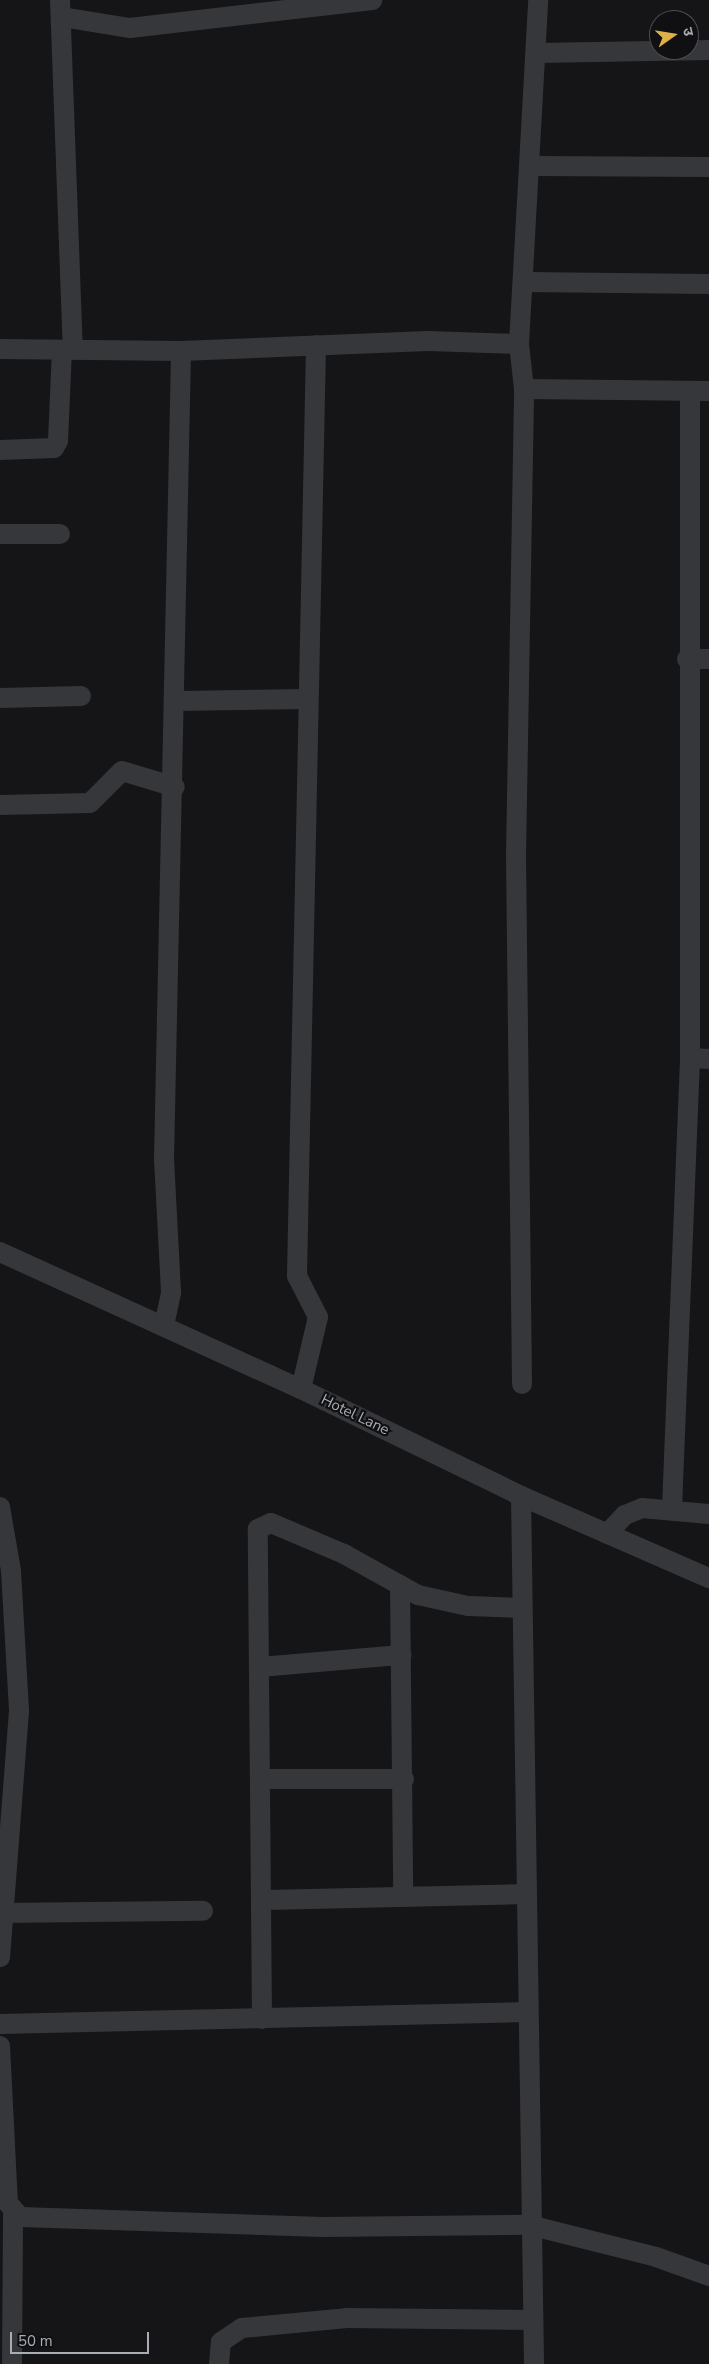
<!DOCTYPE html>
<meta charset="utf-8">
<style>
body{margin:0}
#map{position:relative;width:709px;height:2364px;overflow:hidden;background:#151517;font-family:"Nunito Sans","Noto Sans Devanagari",sans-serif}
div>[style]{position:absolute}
.minor>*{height:20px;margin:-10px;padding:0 10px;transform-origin:10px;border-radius:10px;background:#36373b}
span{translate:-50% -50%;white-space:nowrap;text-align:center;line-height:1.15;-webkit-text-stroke:4.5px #101012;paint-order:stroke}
.street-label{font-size:15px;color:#a8acb5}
.north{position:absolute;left:649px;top:10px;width:50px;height:50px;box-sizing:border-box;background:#101012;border:1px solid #4d4e53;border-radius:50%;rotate:77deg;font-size:14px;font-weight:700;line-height:20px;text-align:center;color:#a8acb5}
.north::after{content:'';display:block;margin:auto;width:18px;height:22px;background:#dfb045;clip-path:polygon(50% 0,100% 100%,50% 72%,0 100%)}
.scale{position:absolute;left:10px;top:2332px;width:139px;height:22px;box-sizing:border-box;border:2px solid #a8acb5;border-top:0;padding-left:6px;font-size:15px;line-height:18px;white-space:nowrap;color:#a8acb5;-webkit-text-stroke:4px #101012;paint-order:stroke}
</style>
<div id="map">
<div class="minor">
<div style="left:60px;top:0;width:350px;rotate:87.9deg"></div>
<div style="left:62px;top:17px;width:69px;rotate:9.2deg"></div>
<div style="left:130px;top:28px;width:244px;rotate:-6.6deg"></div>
<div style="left:538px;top:53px;width:171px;rotate:-1deg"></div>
<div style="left:533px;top:166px;width:176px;rotate:0.3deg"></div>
<div style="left:524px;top:282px;width:185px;rotate:0.6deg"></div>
<div style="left:0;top:349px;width:181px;rotate:0.6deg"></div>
<div style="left:181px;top:351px;width:247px;rotate:-2.3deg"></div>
<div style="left:428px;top:341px;width:91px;rotate:1.9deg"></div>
<div style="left:524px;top:389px;width:185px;rotate:0.6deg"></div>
<div style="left:0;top:450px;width:54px;rotate:-2.1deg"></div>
<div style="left:54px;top:448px;width:8px;rotate:-60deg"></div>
<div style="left:58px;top:441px;width:91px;rotate:-87.5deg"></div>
<div style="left:0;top:534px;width:60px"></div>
<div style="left:687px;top:659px;width:22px"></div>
<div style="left:0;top:698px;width:81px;rotate:-1.4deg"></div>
<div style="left:177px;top:701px;width:130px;rotate:-0.9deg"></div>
<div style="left:0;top:805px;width:90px;rotate:-1.3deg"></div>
<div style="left:90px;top:803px;width:45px;rotate:-45deg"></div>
<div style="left:122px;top:771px;width:55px;rotate:16.8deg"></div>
<div style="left:690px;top:1058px;width:19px;rotate:3deg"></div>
<div style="left:0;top:1252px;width:331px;rotate:24.5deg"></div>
<div style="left:301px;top:1389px;width:245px;rotate:25.9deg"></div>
<div style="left:521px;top:1496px;width:205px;rotate:23.6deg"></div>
<div style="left:164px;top:1326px;width:35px;rotate:-78deg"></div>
<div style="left:171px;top:1292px;width:133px;rotate:-93deg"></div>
<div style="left:164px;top:1159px;width:808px;rotate:-88.79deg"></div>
<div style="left:522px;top:1384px;width:529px;rotate:-90.65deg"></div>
<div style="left:516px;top:855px;width:466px;rotate:-89deg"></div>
<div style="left:524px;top:389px;width:45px;rotate:-96.3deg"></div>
<div style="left:519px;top:344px;width:345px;rotate:-86.8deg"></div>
<div style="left:301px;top:1389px;width:74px;rotate:-76.7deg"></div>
<div style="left:318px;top:1317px;width:46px;rotate:-117.1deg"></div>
<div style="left:297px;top:1276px;width:931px;rotate:-88.83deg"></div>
<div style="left:521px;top:1496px;width:868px;rotate:89.14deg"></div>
<div style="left:0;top:1507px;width:65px;rotate:80.2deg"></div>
<div style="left:11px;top:1571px;width:140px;rotate:86.7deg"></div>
<div style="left:19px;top:1711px;width:247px;rotate:94.4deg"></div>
<div style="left:672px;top:1508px;width:450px;rotate:-87.7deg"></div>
<div style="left:690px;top:1058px;width:666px;rotate:-90deg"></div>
<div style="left:607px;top:1534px;width:26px;rotate:-47deg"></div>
<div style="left:625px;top:1515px;width:18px;rotate:-22deg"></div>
<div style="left:642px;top:1508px;width:67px;rotate:5.1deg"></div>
<div style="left:400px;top:1585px;width:311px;rotate:89.4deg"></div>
<div style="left:260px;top:1667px;width:142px;rotate:-4.9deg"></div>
<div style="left:261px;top:1779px;width:143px"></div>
<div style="left:265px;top:1900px;width:260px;rotate:-1.3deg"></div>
<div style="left:0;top:1913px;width:203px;rotate:-0.6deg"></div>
<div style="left:262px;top:2019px;width:490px;rotate:-90.5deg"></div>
<div style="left:258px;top:1529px;width:14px;rotate:-25deg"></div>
<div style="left:271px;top:1523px;width:79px;rotate:23deg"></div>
<div style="left:344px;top:1554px;width:85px;rotate:29deg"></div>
<div style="left:418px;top:1595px;width:51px;rotate:12.4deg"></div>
<div style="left:468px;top:1606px;width:54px;rotate:2.1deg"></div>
<div style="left:0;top:2024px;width:528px;rotate:-1.3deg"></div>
<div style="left:0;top:2046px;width:157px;rotate:87.1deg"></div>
<div style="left:8px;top:2203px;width:18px;rotate:49deg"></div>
<div style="left:20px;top:2217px;width:302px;rotate:1.9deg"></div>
<div style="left:322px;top:2227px;width:207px;rotate:-0.6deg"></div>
<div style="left:529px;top:2225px;width:131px;rotate:14.1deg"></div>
<div style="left:656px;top:2257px;width:56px;rotate:19.7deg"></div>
<div style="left:12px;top:2364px;width:152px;rotate:-89.6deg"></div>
<div style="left:219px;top:2364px;width:22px;rotate:-85deg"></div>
<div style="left:221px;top:2342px;width:25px;rotate:-34deg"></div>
<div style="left:242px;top:2328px;width:105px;rotate:-5.4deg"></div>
<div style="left:347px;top:2318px;width:186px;rotate:0.6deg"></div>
</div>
<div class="street-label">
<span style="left:355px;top:1415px;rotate:26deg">Hotel Lane</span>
</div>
<div class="north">उ</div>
<div class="scale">50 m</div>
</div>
